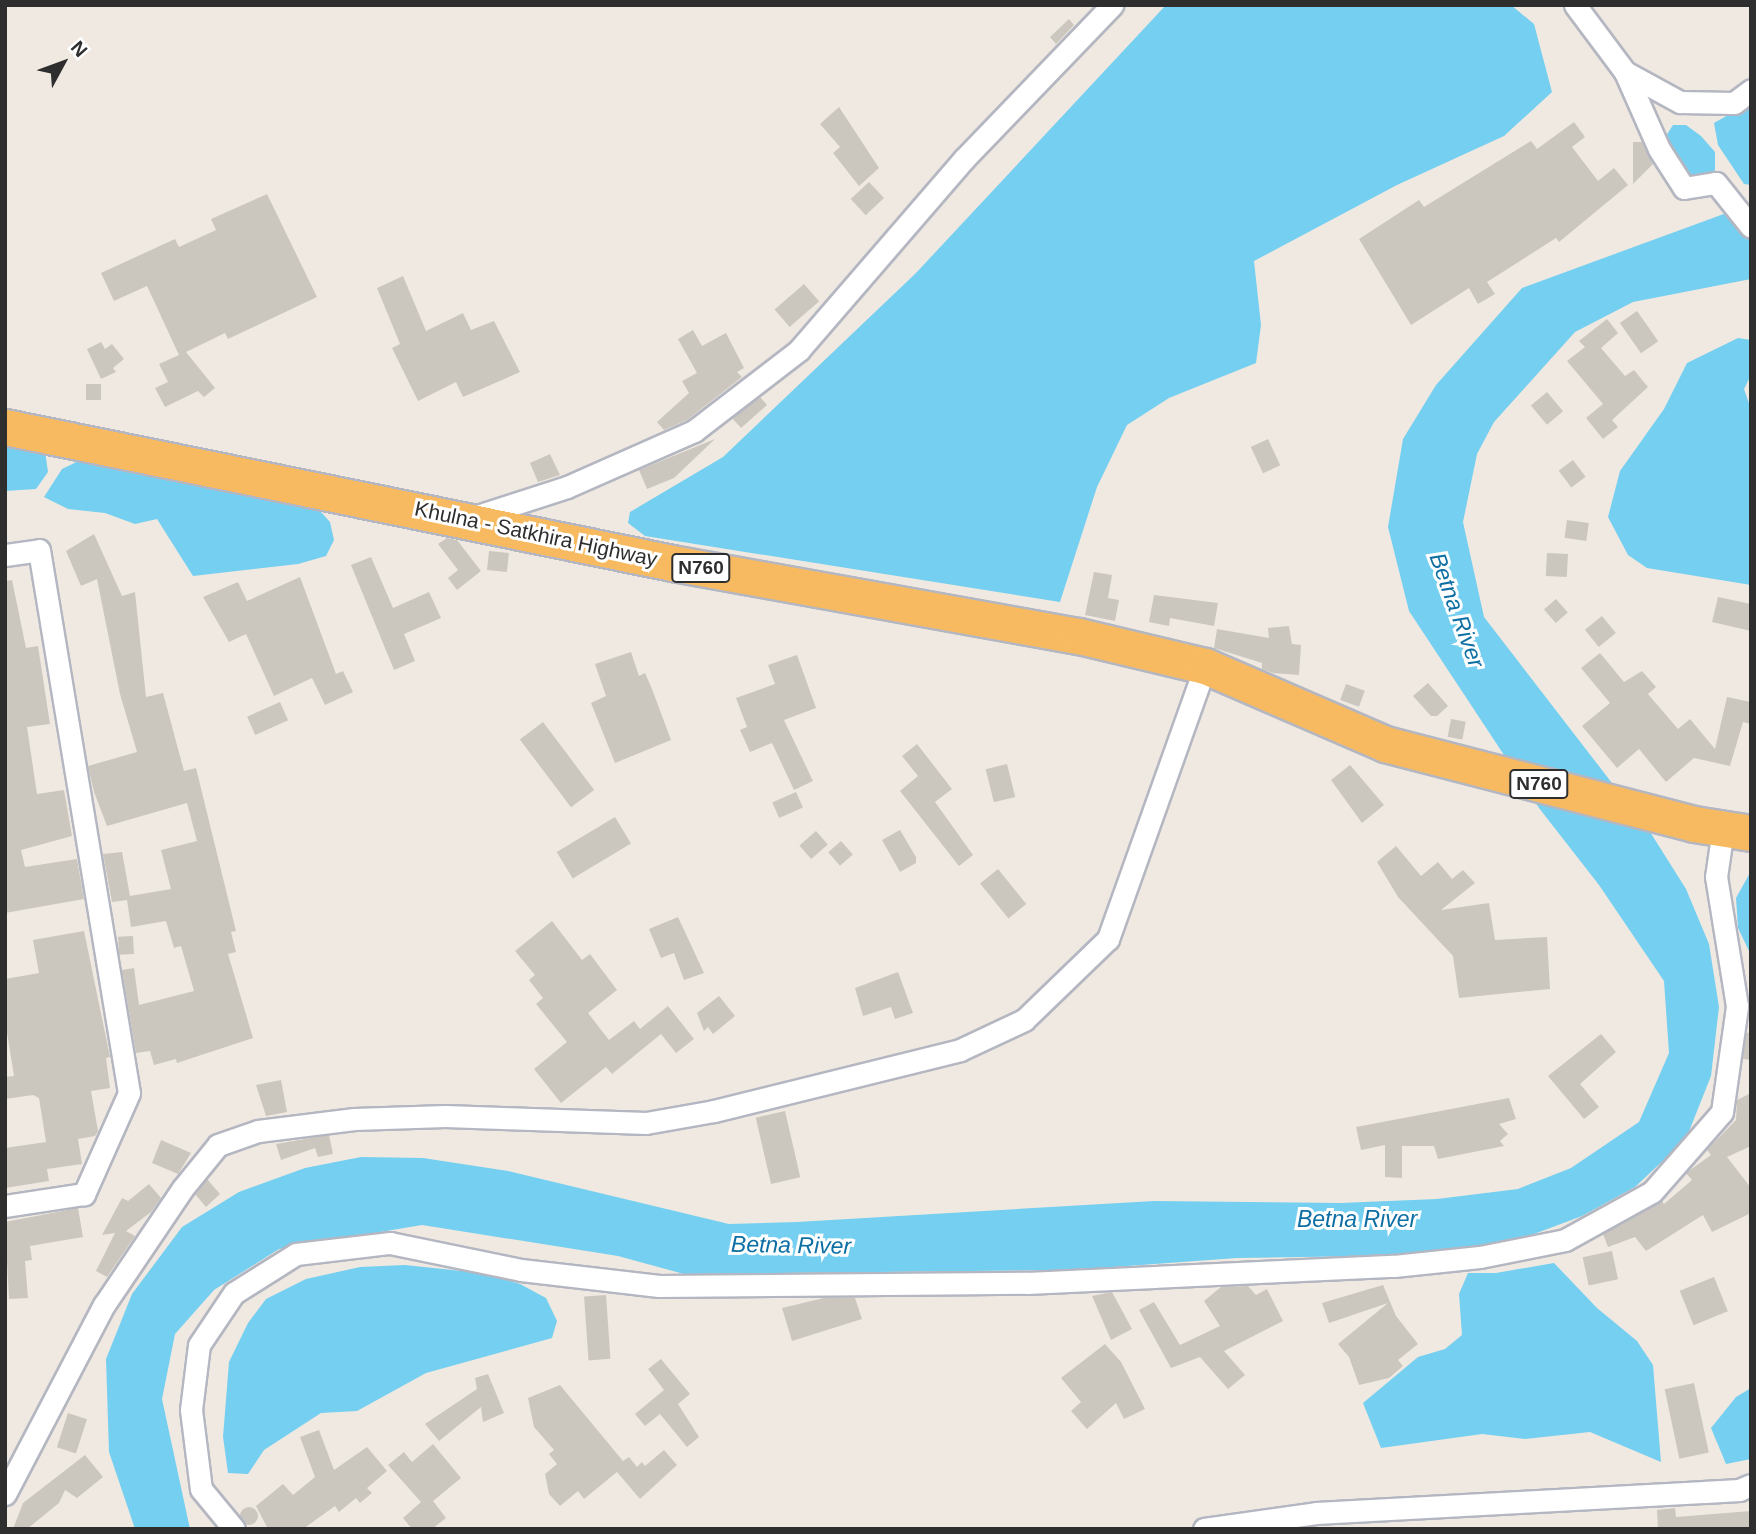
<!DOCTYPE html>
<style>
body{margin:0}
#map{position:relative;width:1756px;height:1534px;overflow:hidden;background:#efe9e1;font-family:Arial,sans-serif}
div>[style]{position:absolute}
.water>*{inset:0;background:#75cff0}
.building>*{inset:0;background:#cbc7bf;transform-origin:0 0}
.round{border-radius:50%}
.roads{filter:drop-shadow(2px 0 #b4b7c1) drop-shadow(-2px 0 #b4b7c1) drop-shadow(0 2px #b4b7c1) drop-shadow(0 -2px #b4b7c1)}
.minor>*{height:21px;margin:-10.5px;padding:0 10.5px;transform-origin:10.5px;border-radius:10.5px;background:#fff}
.trunk>*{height:35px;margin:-17.5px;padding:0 17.5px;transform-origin:17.5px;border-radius:17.5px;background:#f8ba60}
span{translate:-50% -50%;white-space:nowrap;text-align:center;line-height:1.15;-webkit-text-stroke:6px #fff;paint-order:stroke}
.shield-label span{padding:2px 5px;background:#fff;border:2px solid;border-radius:5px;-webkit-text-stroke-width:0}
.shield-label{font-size:19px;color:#2e2e2e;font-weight:700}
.street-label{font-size:21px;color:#2e2e2e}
.water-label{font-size:23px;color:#0d6fa3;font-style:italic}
.frame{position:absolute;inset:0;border:7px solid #2e2e2e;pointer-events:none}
.north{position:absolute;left:28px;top:28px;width:70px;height:70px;-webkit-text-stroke:5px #fff;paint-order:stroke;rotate:49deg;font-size:19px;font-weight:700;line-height:28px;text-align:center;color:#2e2e2e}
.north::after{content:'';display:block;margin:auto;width:24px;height:32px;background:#2e2e2e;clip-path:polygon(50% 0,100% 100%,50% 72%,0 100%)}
</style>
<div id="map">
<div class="water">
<div style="clip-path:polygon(1166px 5px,1511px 5px,1534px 24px,1552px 92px,1504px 136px,1397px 185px,1254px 261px,1261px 325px,1256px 363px,1169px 398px,1127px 425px,1097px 487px,1060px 602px,645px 536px,628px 523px,630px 512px,723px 457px,916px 273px)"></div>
<div style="clip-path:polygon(1751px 102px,1751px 185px,1744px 184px,1718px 145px,1714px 123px)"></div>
<div style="clip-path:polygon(1673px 125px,1686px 125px,1701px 136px,1715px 152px,1715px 172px,1694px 180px,1676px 169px,1664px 139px)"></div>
<div style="clip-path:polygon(1751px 204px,1751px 279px,1633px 302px,1575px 332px,1494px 422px,1477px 454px,1463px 522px,1484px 617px,1652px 835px,1686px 889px,1709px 944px,1719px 1007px,1711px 1076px,1686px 1139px,1635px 1187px,1582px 1216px,1499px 1247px,1436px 1255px,1237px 1258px,1072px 1270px,684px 1274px,618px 1256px,422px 1225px,279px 1249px,214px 1290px,175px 1334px,162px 1399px,190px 1529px,135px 1529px,109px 1452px,106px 1359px,132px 1294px,182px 1227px,239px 1192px,305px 1168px,361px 1157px,423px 1158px,508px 1171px,729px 1224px,797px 1222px,1154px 1201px,1341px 1203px,1437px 1199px,1518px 1189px,1571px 1168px,1639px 1122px,1669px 1053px,1664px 981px,1599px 885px,1539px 808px,1409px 611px,1388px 527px,1403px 439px,1436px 385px,1522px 288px)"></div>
<div style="clip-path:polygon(1738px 338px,1751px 340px,1751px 375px,1744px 389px,1751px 409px,1751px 585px,1647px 568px,1628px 555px,1608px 517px,1620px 471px,1664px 409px,1687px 363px)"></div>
<div style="clip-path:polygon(5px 441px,45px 451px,48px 472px,36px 489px,5px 491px)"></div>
<div style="clip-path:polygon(91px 455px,312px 502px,330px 522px,334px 540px,326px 556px,298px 564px,193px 576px,157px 519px,135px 524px,105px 513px,68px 509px,44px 497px,62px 469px)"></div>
<div style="clip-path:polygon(1751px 871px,1751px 953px,1750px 953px,1738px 928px,1736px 898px)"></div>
<div style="clip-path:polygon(1554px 1263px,1597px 1308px,1637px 1341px,1653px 1365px,1661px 1462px,1590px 1432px,1525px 1439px,1482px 1434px,1381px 1448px,1363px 1403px,1418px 1357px,1445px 1349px,1462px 1335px,1459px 1294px,1468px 1273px,1496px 1273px)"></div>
<div style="clip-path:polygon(405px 1265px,481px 1273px,520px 1284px,546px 1298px,557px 1321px,552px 1338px,426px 1373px,357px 1411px,321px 1413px,264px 1450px,248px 1474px,228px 1473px,223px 1437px,229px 1362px,248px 1323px,266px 1299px,306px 1279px,360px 1267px)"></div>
<div style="clip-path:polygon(1751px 1388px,1751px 1459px,1726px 1464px,1711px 1428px,1736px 1397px)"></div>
</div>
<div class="building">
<div style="clip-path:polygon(1069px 19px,1074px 25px,1056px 44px,1050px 37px)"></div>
<div style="clip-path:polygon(839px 107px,879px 168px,859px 186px,833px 153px,840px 147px,820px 124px)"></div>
<div style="clip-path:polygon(1574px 122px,1585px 137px,1572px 147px,1598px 181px,1614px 168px,1628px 185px,1559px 242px,1556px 238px,1487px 282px,1495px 294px,1478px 304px,1469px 288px,1411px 325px,1359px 239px,1419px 200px,1424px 207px,1531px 141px,1537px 149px)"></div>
<div style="clip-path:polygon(1633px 142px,1642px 142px,1653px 164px,1633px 184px)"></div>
<div style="left:869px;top:182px;width:22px;height:25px;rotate:47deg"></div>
<div style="clip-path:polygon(267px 194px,317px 297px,228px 339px,225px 333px,186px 352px,215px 388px,204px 397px,198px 391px,165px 407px,155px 388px,168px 382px,159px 364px,179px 355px,147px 286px,114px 301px,101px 273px,175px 239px,179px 247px,216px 230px,211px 219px)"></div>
<div style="clip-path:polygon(403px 276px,426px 331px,463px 313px,471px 330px,494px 321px,520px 372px,463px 397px,456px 382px,418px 401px,392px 348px,400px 344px,377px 288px)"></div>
<div style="left:804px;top:284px;width:23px;height:39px;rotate:49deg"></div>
<div style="left:1637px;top:311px;width:37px;height:21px;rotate:55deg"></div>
<div style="clip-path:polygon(1607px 319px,1618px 333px,1601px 348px,1625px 376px,1634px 370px,1648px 387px,1612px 420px,1618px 427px,1603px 439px,1586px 418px,1603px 404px,1567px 361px,1585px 347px,1579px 341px)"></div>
<div style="clip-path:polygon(693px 330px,702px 346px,726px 333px,744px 368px,737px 372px,742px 377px,687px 420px,664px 430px,657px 422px,689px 393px,682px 381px,697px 373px,678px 339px)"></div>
<div style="clip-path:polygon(101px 342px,105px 349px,112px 344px,124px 359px,113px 368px,116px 372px,101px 379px,87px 349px)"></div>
<div style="left:86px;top:384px;width:15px;height:16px"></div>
<div style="left:1547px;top:392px;width:25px;height:21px;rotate:50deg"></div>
<div style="clip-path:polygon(760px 397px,767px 405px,741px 428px,732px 418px)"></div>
<div style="clip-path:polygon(715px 439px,674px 478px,647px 489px,639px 470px)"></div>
<div style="left:1268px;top:439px;width:29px;height:19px;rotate:65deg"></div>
<div style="clip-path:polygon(550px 454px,560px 475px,538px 482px,530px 463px)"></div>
<div style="left:1573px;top:460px;width:21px;height:18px;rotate:53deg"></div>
<div style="left:1567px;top:520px;width:22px;height:18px;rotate:8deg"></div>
<div style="clip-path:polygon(94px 534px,122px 596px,135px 592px,146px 697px,163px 693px,184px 771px,196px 768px,236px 931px,231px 932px,236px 952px,228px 954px,253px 1038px,177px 1063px,176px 1059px,154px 1065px,150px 1051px,136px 1053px,122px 970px,134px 968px,139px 1005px,194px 991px,181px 946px,174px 948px,166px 921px,131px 927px,127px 900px,112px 902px,103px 854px,122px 852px,130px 896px,171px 889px,161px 850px,197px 841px,187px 803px,107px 826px,94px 792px,88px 766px,137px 752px,120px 694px,97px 579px,81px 586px,66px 551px)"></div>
<div style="clip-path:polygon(447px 538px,457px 540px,481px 571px,457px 590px,448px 578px,458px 570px,438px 544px)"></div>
<div style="left:489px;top:551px;width:20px;height:19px;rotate:6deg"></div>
<div style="left:1547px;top:553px;width:21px;height:23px;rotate:3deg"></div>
<div style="clip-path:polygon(371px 557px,393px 608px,429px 592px,441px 618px,404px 634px,415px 661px,394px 670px,351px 565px)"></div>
<div style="clip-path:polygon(1094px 572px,1112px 575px,1108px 598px,1119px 600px,1115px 621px,1085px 615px)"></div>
<div style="clip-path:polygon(300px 577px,336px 674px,343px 671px,353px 692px,325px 705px,312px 678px,274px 696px,246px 634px,229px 642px,203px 597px,238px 582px,247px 601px)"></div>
<div style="clip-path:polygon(12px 580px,26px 648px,38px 646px,50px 724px,27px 727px,37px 794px,64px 790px,72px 836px,21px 850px,25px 867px,77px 859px,84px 899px,5px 913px,5px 581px)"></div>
<div style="clip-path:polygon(1154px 595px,1218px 603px,1214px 626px,1170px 618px,1169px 626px,1149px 622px)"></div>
<div style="clip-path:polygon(1718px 597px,1751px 604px,1751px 631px,1712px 622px)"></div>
<div style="left:1556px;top:599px;width:18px;height:16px;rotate:49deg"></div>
<div style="left:1602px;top:616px;width:22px;height:22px;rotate:51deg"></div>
<div style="clip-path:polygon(1289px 626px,1292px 644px,1301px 645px,1299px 675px,1273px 673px,1262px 669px,1262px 663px,1214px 648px,1217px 629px,1269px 638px,1268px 628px)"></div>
<div style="clip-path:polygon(631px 652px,639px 676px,645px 673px,652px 689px,671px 740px,615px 763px,591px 703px,606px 696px,595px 664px)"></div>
<div style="clip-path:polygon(1600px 653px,1624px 682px,1642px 671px,1656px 687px,1648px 694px,1678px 729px,1690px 719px,1715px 749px,1727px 697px,1751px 702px,1751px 724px,1743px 722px,1730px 766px,1694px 758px,1666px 782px,1639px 749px,1617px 768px,1582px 726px,1610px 703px,1581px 668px)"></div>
<div style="clip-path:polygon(797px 655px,816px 708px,784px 720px,813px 781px,794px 790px,772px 743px,750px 752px,740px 730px,747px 727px,736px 698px,775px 684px,768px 665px)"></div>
<div style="clip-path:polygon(1428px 683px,1448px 706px,1437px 716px,1431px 716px,1413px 696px)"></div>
<div style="left:1346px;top:684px;width:20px;height:17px;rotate:20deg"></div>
<div style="left:280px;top:702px;width:20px;height:36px;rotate:66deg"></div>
<div style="left:1451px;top:719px;width:15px;height:18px;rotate:11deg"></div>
<div style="left:543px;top:722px;width:85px;height:29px;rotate:53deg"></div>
<div style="clip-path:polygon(917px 744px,952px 789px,935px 802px,973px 855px,959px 866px,900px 791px,918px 776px,902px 756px)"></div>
<div style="left:1007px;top:764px;width:34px;height:22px;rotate:76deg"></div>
<div style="clip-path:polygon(1350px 765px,1384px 805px,1362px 823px,1331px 780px)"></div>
<div style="left:796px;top:792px;width:17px;height:26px;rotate:66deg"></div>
<div style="left:615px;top:817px;width:31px;height:68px;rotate:59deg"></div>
<div style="clip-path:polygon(900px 830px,916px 857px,916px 863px,900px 872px,882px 840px)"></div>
<div style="left:816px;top:831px;width:18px;height:22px;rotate:49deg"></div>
<div style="left:841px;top:841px;width:18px;height:17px;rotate:49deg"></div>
<div style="clip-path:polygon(1396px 846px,1421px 876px,1438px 862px,1452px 879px,1463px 870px,1475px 883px,1441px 910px,1489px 903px,1495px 940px,1547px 937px,1550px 989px,1459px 998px,1453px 956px,1398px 897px,1377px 862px)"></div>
<div style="left:998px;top:869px;width:45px;height:23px;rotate:51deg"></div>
<div style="clip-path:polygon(678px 917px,704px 973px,684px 980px,674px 953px,661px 958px,649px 929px)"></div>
<div style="clip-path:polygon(552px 921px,582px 960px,590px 954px,617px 990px,588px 1013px,609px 1040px,634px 1021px,640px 1029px,668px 1006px,694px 1039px,676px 1053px,661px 1034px,612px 1074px,606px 1067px,561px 1103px,534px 1069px,567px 1042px,536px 1004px,543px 998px,529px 980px,535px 975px,515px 951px)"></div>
<div style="clip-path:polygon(84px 931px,110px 1057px,106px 1058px,110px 1088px,91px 1091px,98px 1131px,95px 1136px,78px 1139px,82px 1164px,47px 1169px,49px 1181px,5px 1188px,5px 1148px,46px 1142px,39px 1098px,33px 1095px,5px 1099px,5px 1077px,14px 1076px,5px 1020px,5px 979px,39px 973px,33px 940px)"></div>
<div style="left:133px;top:936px;width:18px;height:15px;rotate:87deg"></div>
<div style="clip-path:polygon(898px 972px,913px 1013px,895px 1019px,891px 1007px,863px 1016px,855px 988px)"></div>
<div style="clip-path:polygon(719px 996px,735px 1016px,713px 1034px,708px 1027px,704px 1031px,697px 1013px)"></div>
<div style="clip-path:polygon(1751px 1031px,1751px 1060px,1743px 1059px,1746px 1034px)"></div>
<div style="clip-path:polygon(1601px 1034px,1616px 1052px,1580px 1084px,1599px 1107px,1584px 1119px,1548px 1076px)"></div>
<div style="clip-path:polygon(281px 1080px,287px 1112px,266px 1116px,256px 1085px)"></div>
<div style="clip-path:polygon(1751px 1093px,1751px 1146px,1727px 1157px,1751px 1188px,1751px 1213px,1712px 1232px,1703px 1215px,1646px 1251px,1635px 1237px,1608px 1247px,1603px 1234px,1662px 1201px,1664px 1204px,1692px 1180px,1686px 1173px,1711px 1155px,1707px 1150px,1736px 1120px,1737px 1100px)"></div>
<div style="clip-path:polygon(1509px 1098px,1516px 1119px,1499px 1124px,1508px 1134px,1500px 1141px,1504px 1146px,1438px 1159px,1434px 1146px,1402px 1146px,1402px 1178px,1385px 1177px,1385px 1145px,1361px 1150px,1356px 1127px)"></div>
<div style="left:785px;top:1111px;width:68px;height:30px;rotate:77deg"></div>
<div style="clip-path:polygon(329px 1135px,333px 1154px,318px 1157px,315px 1148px,281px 1160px,276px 1144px)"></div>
<div style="clip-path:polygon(161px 1140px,191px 1153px,178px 1174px,152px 1163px)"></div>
<div style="clip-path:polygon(207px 1179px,220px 1194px,206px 1207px,195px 1194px)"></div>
<div style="clip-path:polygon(149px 1184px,161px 1198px,151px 1212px,126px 1231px,135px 1236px,107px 1277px,96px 1271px,115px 1233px,102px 1235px,122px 1198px,128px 1201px)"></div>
<div style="clip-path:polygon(78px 1208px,83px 1237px,30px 1246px,32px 1260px,25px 1261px,28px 1298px,9px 1299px,5px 1222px)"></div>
<div style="left:1612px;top:1251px;width:29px;height:30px;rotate:78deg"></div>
<div style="left:1714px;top:1277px;width:37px;height:37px;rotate:68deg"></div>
<div style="clip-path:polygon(1383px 1285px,1396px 1316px,1418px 1344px,1398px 1360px,1403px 1366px,1389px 1378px,1359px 1385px,1349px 1357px,1338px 1344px,1388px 1303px,1329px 1323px,1322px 1303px)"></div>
<div style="clip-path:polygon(1248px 1286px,1256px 1295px,1267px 1289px,1283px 1321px,1224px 1351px,1245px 1375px,1228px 1389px,1200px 1357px,1171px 1368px,1139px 1310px,1154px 1302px,1180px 1345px,1220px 1326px,1204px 1301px,1221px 1287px)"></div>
<div style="clip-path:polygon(1112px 1292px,1132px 1329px,1111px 1340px,1092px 1296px)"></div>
<div style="left:606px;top:1295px;width:64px;height:22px;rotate:86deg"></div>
<div style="clip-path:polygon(824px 1298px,855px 1298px,862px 1319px,792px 1341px,782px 1308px)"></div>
<div style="clip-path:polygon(1105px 1344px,1121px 1362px,1145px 1409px,1124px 1419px,1116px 1403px,1087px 1429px,1071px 1411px,1081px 1402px,1061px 1378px)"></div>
<div style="clip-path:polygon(661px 1359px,690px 1394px,678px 1404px,699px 1437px,687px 1447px,660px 1414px,645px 1426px,635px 1414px,664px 1390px,648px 1369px)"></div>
<div style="clip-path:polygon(488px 1374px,504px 1413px,483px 1422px,481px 1407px,439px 1441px,425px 1424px,477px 1389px,475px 1378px)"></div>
<div style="left:1694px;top:1383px;width:71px;height:30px;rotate:78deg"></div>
<div style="clip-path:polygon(560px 1385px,623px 1461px,629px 1457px,637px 1467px,642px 1462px,645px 1466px,664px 1450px,677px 1465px,640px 1499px,617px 1472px,584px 1499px,578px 1491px,560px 1506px,549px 1494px,545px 1474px,557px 1464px,549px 1454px,554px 1450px,534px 1427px,528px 1398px)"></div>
<div style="left:68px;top:1413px;width:20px;height:36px;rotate:18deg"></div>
<div style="clip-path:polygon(319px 1430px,334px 1470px,367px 1447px,387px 1471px,367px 1488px,372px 1493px,360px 1503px,356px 1498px,339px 1512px,335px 1506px,303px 1529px,268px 1529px,256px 1506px,283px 1484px,293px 1495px,315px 1477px,300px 1437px)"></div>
<div style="clip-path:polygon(433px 1444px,461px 1478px,433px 1501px,446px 1518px,432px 1529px,412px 1529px,403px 1518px,421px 1502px,388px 1465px,404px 1452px,412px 1462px)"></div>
<div style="clip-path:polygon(85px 1455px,103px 1477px,77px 1498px,65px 1490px,59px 1503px,27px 1529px,13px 1529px,23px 1503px)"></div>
<div class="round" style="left:240px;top:1507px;width:18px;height:18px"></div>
<div style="clip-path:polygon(1675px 1508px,1676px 1517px,1751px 1511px,1751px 1529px,1658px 1529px,1657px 1510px)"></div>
</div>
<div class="roads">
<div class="minor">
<div style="left:1575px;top:5px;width:84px;rotate:53.3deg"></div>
<div style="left:1625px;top:72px;width:84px;rotate:66.2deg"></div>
<div style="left:1659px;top:149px;width:46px;rotate:57.3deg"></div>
<div style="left:1684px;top:188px;width:32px;rotate:-9deg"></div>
<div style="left:1716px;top:183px;width:56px;rotate:51.5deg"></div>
<div style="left:1625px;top:72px;width:63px;rotate:28.6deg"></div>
<div style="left:1680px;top:102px;width:54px;rotate:1.1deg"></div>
<div style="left:1734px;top:103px;width:21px;rotate:-37deg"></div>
<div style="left:471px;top:518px;width:101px;rotate:-17.9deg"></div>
<div style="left:567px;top:487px;width:139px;rotate:-23.8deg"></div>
<div style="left:694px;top:431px;width:133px;rotate:-37.6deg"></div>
<div style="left:799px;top:350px;width:252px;rotate:-49.2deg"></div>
<div style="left:964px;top:159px;width:214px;rotate:-46.1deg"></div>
<div style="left:5px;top:555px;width:34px;rotate:-8deg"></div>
<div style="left:39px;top:550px;width:550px;rotate:80.59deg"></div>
<div style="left:129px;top:1093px;width:111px;rotate:114deg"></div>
<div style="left:84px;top:1194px;width:80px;rotate:171.4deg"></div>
<div style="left:5px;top:1494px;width:213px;rotate:-62.4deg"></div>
<div style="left:104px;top:1305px;width:141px;rotate:-56deg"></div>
<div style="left:183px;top:1188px;width:55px;rotate:-50.9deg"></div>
<div style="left:218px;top:1145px;width:42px;rotate:-19.3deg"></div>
<div style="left:258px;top:1131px;width:97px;rotate:-7.1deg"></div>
<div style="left:354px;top:1119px;width:91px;rotate:-1.9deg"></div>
<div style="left:445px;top:1116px;width:201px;rotate:2deg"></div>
<div style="left:646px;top:1123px;width:69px;rotate:-10deg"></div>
<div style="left:714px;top:1111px;width:253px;rotate:-13.9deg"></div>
<div style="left:960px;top:1050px;width:71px;rotate:-25.1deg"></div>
<div style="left:1024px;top:1020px;width:117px;rotate:-44deg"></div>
<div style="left:1108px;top:939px;width:290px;rotate:-70.4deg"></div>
<div style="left:234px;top:1529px;width:52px;rotate:-129.5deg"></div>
<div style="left:201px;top:1489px;width:80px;rotate:-97.2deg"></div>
<div style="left:191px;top:1410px;width:65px;rotate:-83deg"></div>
<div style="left:199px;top:1345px;width:63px;rotate:-56.1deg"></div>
<div style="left:234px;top:1293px;width:73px;rotate:-32.2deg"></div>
<div style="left:296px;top:1254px;width:95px;rotate:-6.7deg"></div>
<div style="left:390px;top:1243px;width:134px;rotate:11.6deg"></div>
<div style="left:521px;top:1270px;width:139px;rotate:6.6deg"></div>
<div style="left:659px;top:1286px;width:368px;rotate:-0.5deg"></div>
<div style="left:1027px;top:1283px;width:367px;rotate:-2.7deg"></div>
<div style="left:1394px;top:1266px;width:86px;rotate:-6deg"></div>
<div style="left:1480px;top:1257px;width:87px;rotate:-11.3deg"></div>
<div style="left:1565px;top:1240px;width:99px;rotate:-28.9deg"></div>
<div style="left:1652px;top:1192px;width:106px;rotate:-48.8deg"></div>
<div style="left:1722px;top:1112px;width:107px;rotate:-81.9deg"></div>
<div style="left:1737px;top:1006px;width:131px;rotate:-99.2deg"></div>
<div style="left:1716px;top:877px;width:49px;rotate:-81.7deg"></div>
<div style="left:1204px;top:1529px;width:113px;rotate:-8.1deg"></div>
<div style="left:1316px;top:1513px;width:424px;rotate:-3.1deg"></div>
<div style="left:1739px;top:1490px;width:13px;rotate:-23deg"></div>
</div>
<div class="trunk">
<div style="left:5px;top:427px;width:681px;rotate:11.52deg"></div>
<div style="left:672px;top:563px;width:413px;rotate:10.2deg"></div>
<div style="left:1079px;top:636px;width:130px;rotate:13.4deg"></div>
<div style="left:1205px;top:666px;width:196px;rotate:23.4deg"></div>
<div style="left:1385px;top:744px;width:319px;rotate:14.5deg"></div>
<div style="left:1694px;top:824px;width:58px;rotate:9deg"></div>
</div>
</div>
<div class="shield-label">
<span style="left:701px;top:568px">N760</span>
<span style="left:1539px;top:784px">N760</span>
</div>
<div class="street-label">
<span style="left:536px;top:534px;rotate:12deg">Khulna - Satkhira Highway</span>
</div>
<div class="water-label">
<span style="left:1457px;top:610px;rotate:70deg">Betna River</span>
<span style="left:1357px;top:1219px">Betna River</span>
<span style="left:791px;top:1245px;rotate:1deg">Betna River</span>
</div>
<div class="frame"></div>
<div class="north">N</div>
</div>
